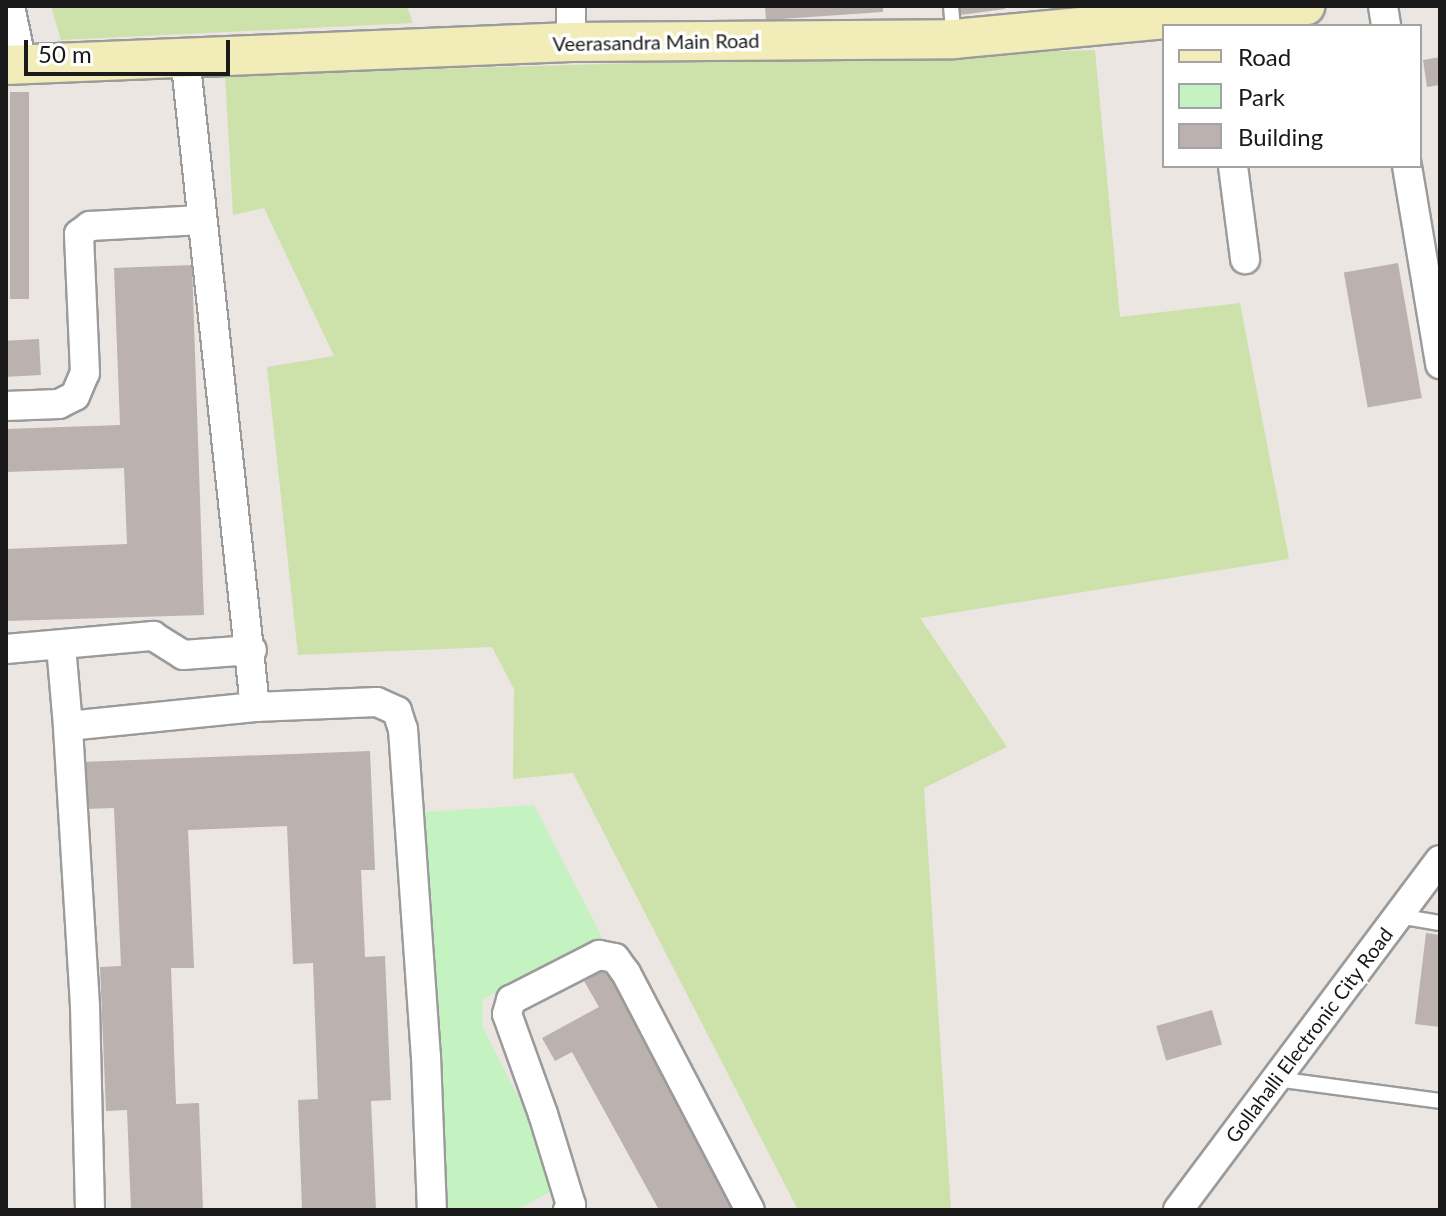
<!DOCTYPE html>
<style>
body{margin:0}
#map{position:relative;width:1446px;height:1216px;overflow:hidden;background:#ebe6e1;font-family:Lato,sans-serif}
div>[style]{position:absolute}
.grass>*{inset:0;background:#cde1ab}
.park>*{inset:0;background:#c4f2c1}
.building>*{inset:0;background:#bbb1ae;transform-origin:0 0}
.roads{filter:drop-shadow(2px 0 #9b9b9b) drop-shadow(-2px 0 #9b9b9b) drop-shadow(0 2px #9b9b9b) drop-shadow(0 -2px #9b9b9b)}
.lane>*{height:14px;margin:-7px;padding:0 7px;transform-origin:7px;border-radius:7px;background:#fff}
.street>*{height:28px;margin:-14px;padding:0 14px;transform-origin:14px;border-radius:14px;background:#fff}
.secondary>*{height:38px;margin:-19px;padding:0 19px;transform-origin:19px;border-radius:19px;background:#f1ecb8}
span{translate:-50% -50%;white-space:nowrap;text-align:center;line-height:1.15;-webkit-text-stroke:7px #fff;paint-order:stroke}
.street-label{font-size:20px;color:#1a1a1a}
.frame{position:absolute;inset:0;border:8px solid #1a1a1a;pointer-events:none}
.legend{position:absolute;left:1162px;top:24px;width:260px;height:144px;box-sizing:border-box;background:#fff;border:2px solid #a3a3a3;margin:0;padding:10px 14px;list-style:none;font-size:24px;color:#1a1a1a}
.legend li{display:flex;align-items:center;gap:16px;height:40px}
.legend b{width:40px;border:2px solid #a3a3a3}
.scale{position:absolute;left:24px;top:40px;width:206px;height:36px;box-sizing:border-box;border:4px solid #1a1a1a;border-top:0;padding-left:10px;font-size:24px;line-height:28px;white-space:nowrap;color:#1a1a1a;-webkit-text-stroke:6px #fff;paint-order:stroke}
</style>
<div id="map">
<div class="grass">
<div style="clip-path:polygon(51px 6px,407px 6px,413px 23px,61px 40px)"></div>
<div style="clip-path:polygon(1095px 50px,1120px 317px,1240px 303px,1289px 559px,920px 618px,1007px 747px,924px 788px,951px 1210px,798px 1210px,573px 773px,513px 779px,514px 689px,492px 647px,298px 655px,267px 367px,334px 356px,264px 208px,233px 215px,225px 75px)"></div>
</div>
<div class="park">
<div style="clip-path:polygon(534px 805px,602px 937px,483px 999px,482px 1026px,563px 1185px,516px 1210px,441px 1210px,425px 812px)"></div>
</div>
<div class="building">
<div style="clip-path:polygon(765px 6px,883px 6px,883px 12px,766px 20px)"></div>
<div style="clip-path:polygon(959px 6px,1005px 6px,1005px 9px,960px 15px)"></div>
<div style="clip-path:polygon(1440px 57px,1440px 85px,1427px 87px,1423px 60px)"></div>
<div style="left:10px;top:92px;width:19px;height:207px"></div>
<div style="left:1398px;top:263px;width:137px;height:55px;rotate:80deg"></div>
<div style="clip-path:polygon(192px 265px,204px 615px,6px 621px,6px 549px,127px 544px,124px 468px,6px 472px,6px 429px,120px 425px,114px 268px)"></div>
<div style="left:39px;top:339px;width:36px;height:33px;rotate:87deg"></div>
<div style="clip-path:polygon(370px 751px,375px 870px,361px 870px,365px 957px,385px 956px,391px 1100px,371px 1101px,376px 1210px,302px 1210px,298px 1100px,318px 1099px,313px 963px,293px 964px,287px 826px,188px 830px,194px 968px,171px 968px,176px 1104px,199px 1103px,203px 1210px,131px 1210px,127px 1110px,106px 1111px,100px 967px,121px 966px,114px 808px,84px 809px,82px 762px)"></div>
<div style="clip-path:polygon(1426px 933px,1440px 935px,1440px 1027px,1415px 1024px)"></div>
<div style="clip-path:polygon(609px 967px,743px 1210px,659px 1210px,572px 1052px,555px 1061px,542px 1038px,599px 1007px,584px 981px)"></div>
<div style="left:1212px;top:1010px;width:36px;height:58px;rotate:74deg"></div>
</div>
<div class="roads">
<div class="lane">
<div style="left:951px;top:6px;width:32px;rotate:85deg"></div>
<div style="left:1398px;top:916px;width:43px;rotate:9.5deg"></div>
<div style="left:1276px;top:1079px;width:165px;rotate:7.6deg"></div>
</div>
<div class="street">
<div style="left:10px;top:6px;width:59px;rotate:78.3deg"></div>
<div style="left:571px;top:6px;width:36px;rotate:90deg"></div>
<div style="left:1383px;top:6px;width:20px;rotate:81deg"></div>
<div style="left:185px;top:56px;width:655px;rotate:83.86deg"></div>
<div style="left:1233px;top:166px;width:94px;rotate:82.6deg"></div>
<div style="left:1407px;top:166px;width:201px;rotate:80.5deg"></div>
<div style="left:6px;top:406px;width:53px;rotate:-2.2deg"></div>
<div style="left:59px;top:404px;width:18px;rotate:-27deg"></div>
<div style="left:75px;top:396px;width:25px;rotate:-67deg"></div>
<div style="left:85px;top:373px;width:139px;rotate:-92.5deg"></div>
<div style="left:79px;top:234px;width:14px;rotate:-36deg"></div>
<div style="left:90px;top:226px;width:112px;rotate:-3.1deg"></div>
<div style="left:61px;top:646px;width:80px;rotate:85deg"></div>
<div style="left:6px;top:649px;width:148px;rotate:-5.1deg"></div>
<div style="left:153px;top:636px;width:36px;rotate:32deg"></div>
<div style="left:183px;top:655px;width:69px;rotate:-4.1deg"></div>
<div style="left:90px;top:1210px;width:204px;rotate:-91.4deg"></div>
<div style="left:85px;top:1006px;width:281px;rotate:-93.5deg"></div>
<div style="left:68px;top:726px;width:188px;rotate:-5.8deg"></div>
<div style="left:255px;top:707px;width:122px;rotate:-2.3deg"></div>
<div style="left:377px;top:702px;width:22px;rotate:24deg"></div>
<div style="left:397px;top:711px;width:19px;rotate:72deg"></div>
<div style="left:403px;top:729px;width:328px;rotate:86deg"></div>
<div style="left:426px;top:1056px;width:154px;rotate:87.8deg"></div>
<div style="left:568px;top:1210px;width:6px;rotate:-59deg"></div>
<div style="left:571px;top:1205px;width:95px;rotate:-107.1deg"></div>
<div style="left:543px;top:1114px;width:106px;rotate:-109.8deg"></div>
<div style="left:507px;top:1014px;width:15px;rotate:-74deg"></div>
<div style="left:511px;top:1000px;width:99px;rotate:-27.1deg"></div>
<div style="left:599px;top:955px;width:16px;rotate:11deg"></div>
<div style="left:615px;top:958px;width:19px;rotate:54deg"></div>
<div style="left:626px;top:973px;width:267px;rotate:62.4deg"></div>
<div style="left:1178px;top:1210px;width:437px;rotate:-53.2deg"></div>
</div>
<div class="secondary">
<div style="left:6px;top:65px;width:565px;rotate:-2.33deg"></div>
<div style="left:571px;top:42px;width:383px;rotate:-0.4deg"></div>
<div style="left:954px;top:39px;width:353px;rotate:-5.4deg"></div>
</div>
</div>
<div class="street-label">
<span style="left:656px;top:42px;rotate:-1deg">Veerasandra Main Road</span>
<span style="left:1309px;top:1035px;rotate:-53deg">Gollahalli Electronic City Road</span>
</div>
<div class="frame"></div>
<ul class="legend">
<li><b style="height:10px;background:#f1ecb8"></b>Road</li>
<li><b style="height:22px;background:#c4f2c1"></b>Park</li>
<li><b style="height:22px;background:#bbb1ae"></b>Building</li>
</ul>
<div class="scale">50 m</div>
</div>
